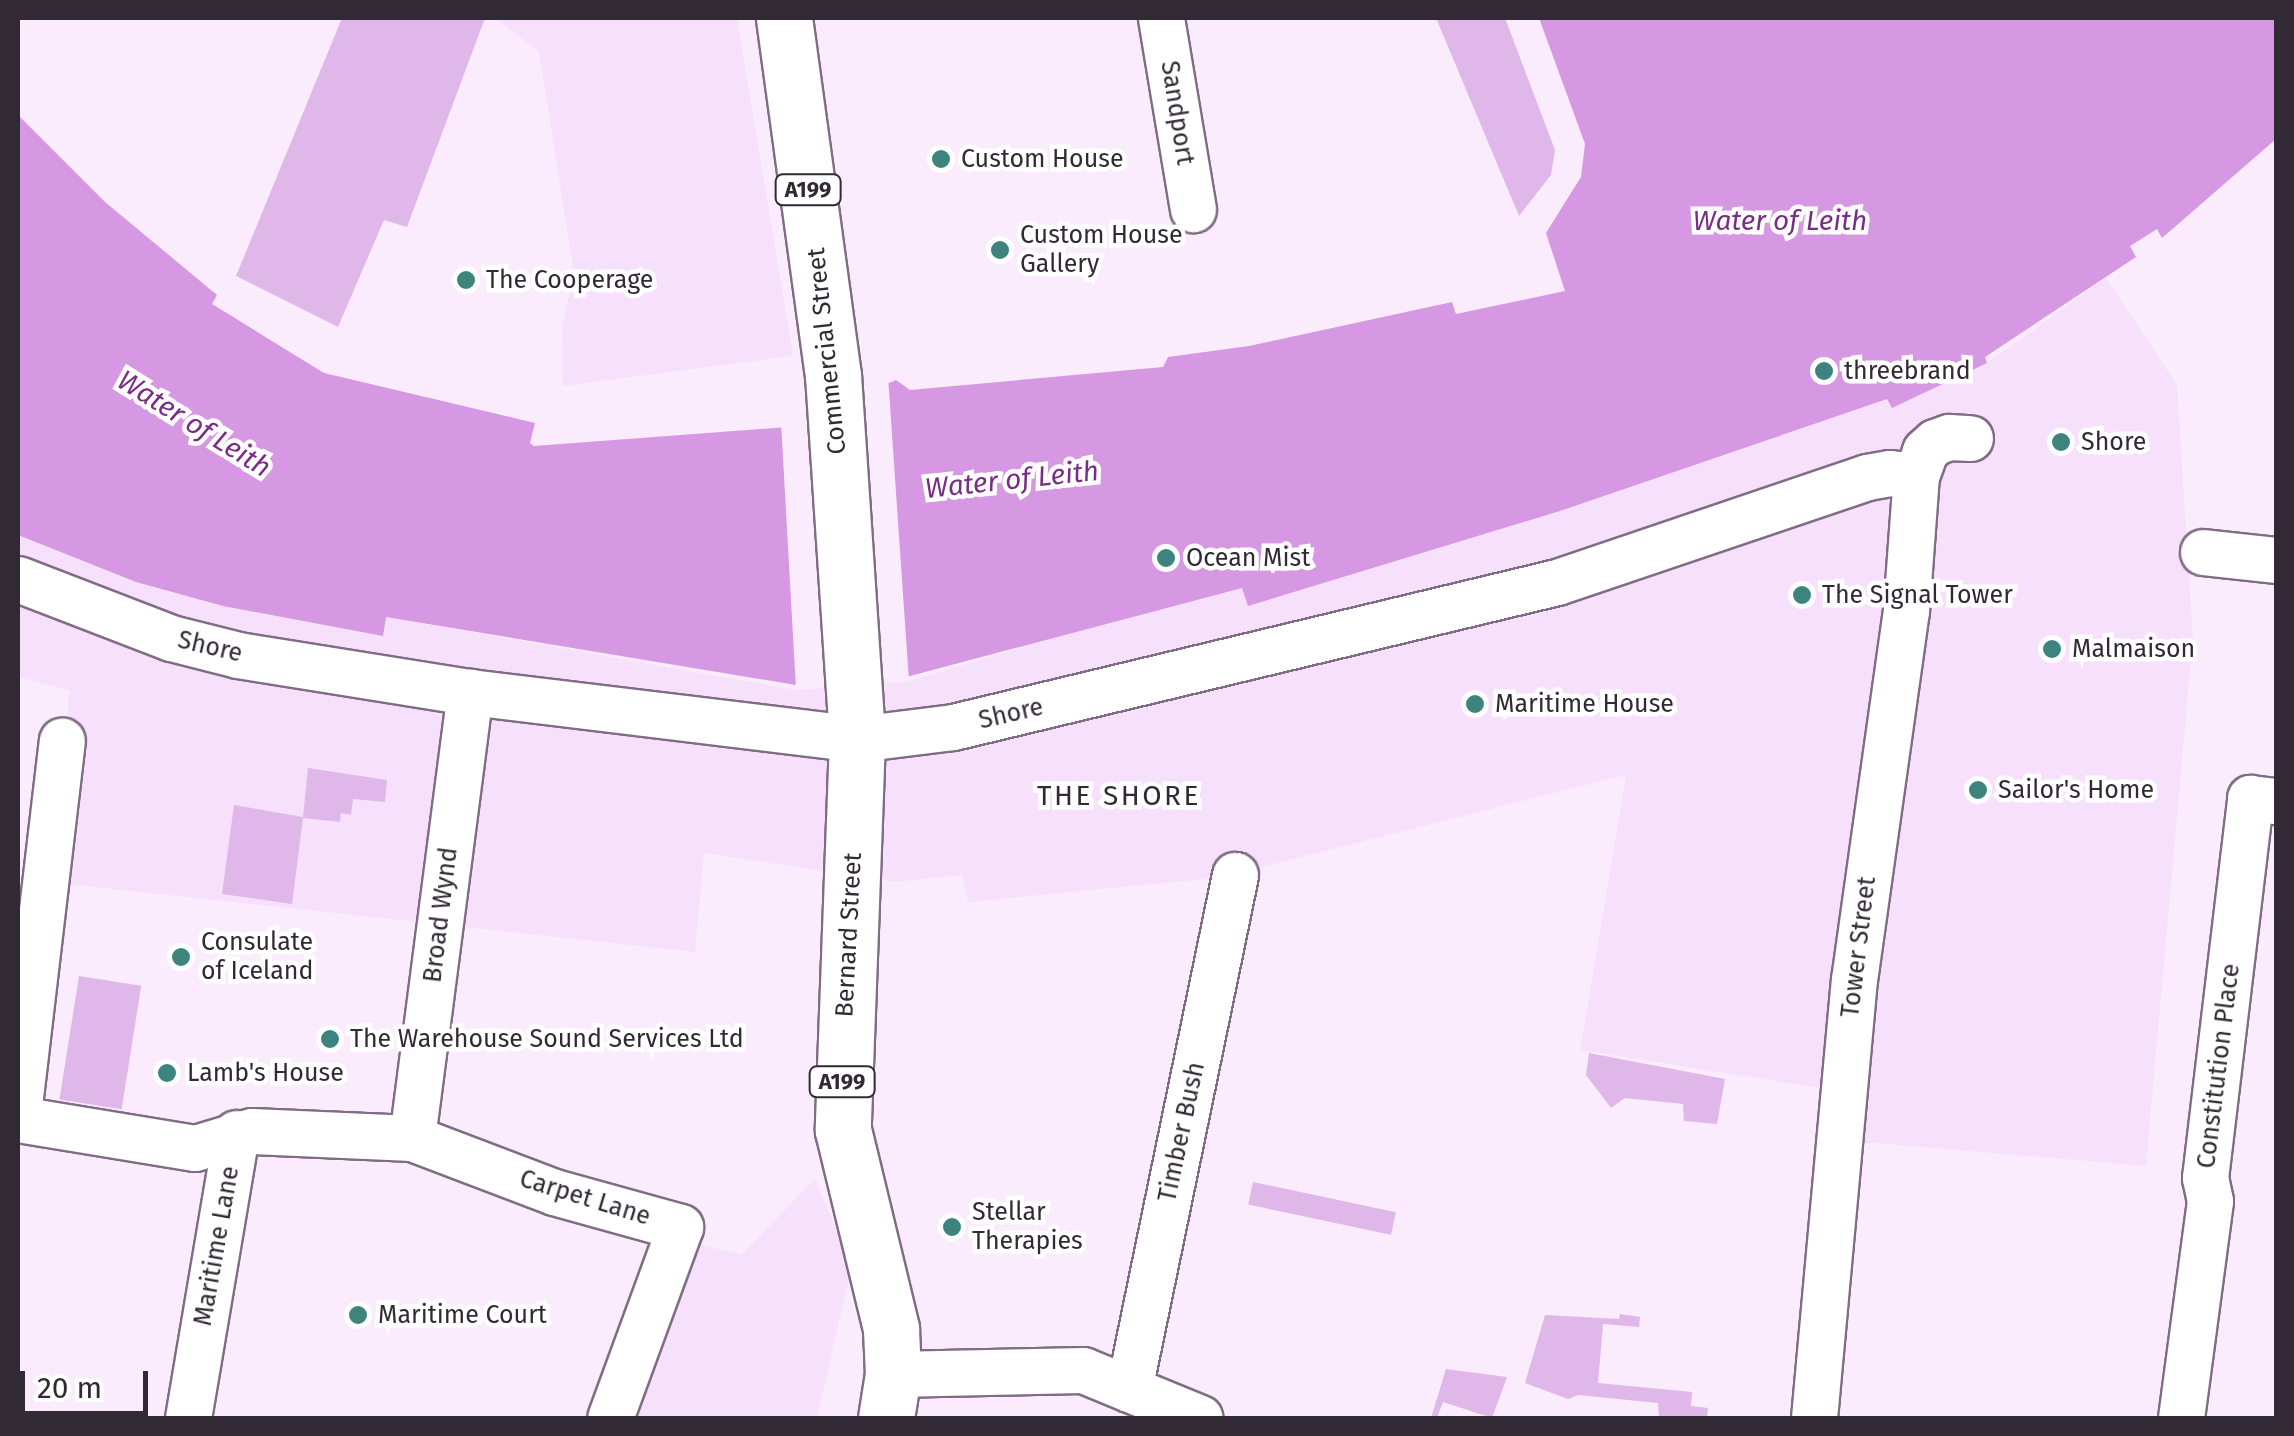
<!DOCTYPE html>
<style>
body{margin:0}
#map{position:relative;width:2294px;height:1436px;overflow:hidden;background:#faecfd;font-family:"Fira Sans",sans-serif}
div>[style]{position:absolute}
.built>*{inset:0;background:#f7e0fc}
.green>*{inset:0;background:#e0b7e9;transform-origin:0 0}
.water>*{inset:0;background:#d697e3}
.pier>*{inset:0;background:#faecfd}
.roads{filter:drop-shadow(2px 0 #816c85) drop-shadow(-2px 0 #816c85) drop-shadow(0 2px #816c85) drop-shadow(0 -2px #816c85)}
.minor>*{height:45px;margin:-22.5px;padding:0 22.5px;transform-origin:22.5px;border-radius:22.5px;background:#fff}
.primary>*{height:55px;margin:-27.5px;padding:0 27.5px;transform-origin:27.5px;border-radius:27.5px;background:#fff}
.dots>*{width:28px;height:28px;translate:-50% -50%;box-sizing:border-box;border:5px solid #fff;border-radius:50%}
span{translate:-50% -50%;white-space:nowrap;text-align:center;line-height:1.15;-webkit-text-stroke:9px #fff;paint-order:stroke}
.shield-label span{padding:2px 8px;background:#fff;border:2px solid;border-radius:8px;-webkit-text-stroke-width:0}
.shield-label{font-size:22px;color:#312933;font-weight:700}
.street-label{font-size:25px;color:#312933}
.poi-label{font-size:25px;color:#312933}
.left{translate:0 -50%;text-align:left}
.water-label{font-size:28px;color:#782e87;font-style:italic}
.neighbourhood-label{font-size:28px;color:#312933;letter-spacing:2.5px}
.frame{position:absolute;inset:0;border:20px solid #312933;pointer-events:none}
.scale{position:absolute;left:20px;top:1371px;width:128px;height:45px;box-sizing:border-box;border:5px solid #312933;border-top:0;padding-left:12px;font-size:30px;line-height:35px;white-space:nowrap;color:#312933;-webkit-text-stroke:8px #fff;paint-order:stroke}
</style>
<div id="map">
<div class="built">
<div style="clip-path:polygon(495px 18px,737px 18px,793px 356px,563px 386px,562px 327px,574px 274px,539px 52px)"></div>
<div style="clip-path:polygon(2106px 278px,2177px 385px,2193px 638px,2146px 1166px,1874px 1143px,1823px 1143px,1826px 1089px,1580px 1050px,1626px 775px,1217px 878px,968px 902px,962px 875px,895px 882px,704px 853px,695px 952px,57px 883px,69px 690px,18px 677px,18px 535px,136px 582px,223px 606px,382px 636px,386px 617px,796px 690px,909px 681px,1987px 363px)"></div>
<div style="clip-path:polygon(815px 1179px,852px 1266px,817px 1418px,595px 1418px,660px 1234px,741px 1255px)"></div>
</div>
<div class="green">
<div style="clip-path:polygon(342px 18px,485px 18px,407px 227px,384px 220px,338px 327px,236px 276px)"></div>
<div style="clip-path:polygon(1436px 18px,1505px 18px,1555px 150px,1551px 175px,1519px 216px)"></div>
<div style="clip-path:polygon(308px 768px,387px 780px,385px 802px,353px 799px,351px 815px,341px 813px,340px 822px,303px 818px,292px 904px,222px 894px,234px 805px,303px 817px)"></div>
<div style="left:79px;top:976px;width:63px;height:125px;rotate:9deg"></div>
<div style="clip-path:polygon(1589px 1053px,1725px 1079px,1717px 1124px,1684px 1121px,1683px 1104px,1625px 1098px,1611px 1108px,1586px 1075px)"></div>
<div style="left:1253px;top:1182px;width:146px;height:23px;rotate:12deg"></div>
<div style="clip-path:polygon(1620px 1314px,1640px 1317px,1639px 1327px,1603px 1324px,1598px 1383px,1692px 1392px,1691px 1406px,1708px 1408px,1707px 1418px,1659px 1418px,1658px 1403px,1578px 1395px,1568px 1399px,1525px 1383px,1545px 1315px,1619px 1319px)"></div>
<div style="clip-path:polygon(1446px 1369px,1507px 1377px,1492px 1418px,1443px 1402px,1437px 1418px,1431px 1418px)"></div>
</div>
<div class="water">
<div style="clip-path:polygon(1539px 18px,2276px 18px,2276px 139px,2162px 238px,2157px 229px,2130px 246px,2136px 257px,1985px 357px,1987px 363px,1892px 408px,1887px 399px,1560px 511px,1248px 606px,1242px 588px,910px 676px,796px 685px,386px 617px,383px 636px,223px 606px,136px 582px,18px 535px,18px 115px,105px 202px,217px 295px,212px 304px,324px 373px,535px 423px,530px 443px,534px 446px,787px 427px,896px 380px,910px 390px,1163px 367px,1168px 357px,1249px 346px,1452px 302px,1456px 314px,1565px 291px,1546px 233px,1581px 177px,1585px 144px)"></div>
</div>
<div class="pier">
<div style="clip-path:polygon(888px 376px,909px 681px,796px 690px,781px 422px)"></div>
</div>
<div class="roads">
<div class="minor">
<div style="left:1161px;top:18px;width:194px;rotate:80.5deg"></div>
<div style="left:2203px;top:552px;width:73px;rotate:6.3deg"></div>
<div style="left:18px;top:579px;width:164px;rotate:21.1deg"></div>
<div style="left:171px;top:638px;width:69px;rotate:14.2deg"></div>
<div style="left:238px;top:655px;width:235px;rotate:9.1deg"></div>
<div style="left:470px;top:692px;width:390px;rotate:6.9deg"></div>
<div style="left:857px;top:739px;width:97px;rotate:-7.1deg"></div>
<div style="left:953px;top:727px;width:621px;rotate:-13.5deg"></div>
<div style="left:1557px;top:582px;width:327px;rotate:-18.7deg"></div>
<div style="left:1867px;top:477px;width:23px;rotate:-10deg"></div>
<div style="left:1890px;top:473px;width:26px;rotate:7deg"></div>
<div style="left:1916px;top:476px;width:27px;rotate:-70deg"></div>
<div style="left:1925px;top:451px;width:13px;rotate:-42deg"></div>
<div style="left:1935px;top:442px;width:15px;rotate:-20deg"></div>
<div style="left:1949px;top:437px;width:21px;rotate:3deg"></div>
<div style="left:18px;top:1114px;width:376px;rotate:-83.3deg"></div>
<div style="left:18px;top:1119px;width:179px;rotate:9.3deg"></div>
<div style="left:195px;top:1148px;width:59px;rotate:-16.6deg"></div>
<div style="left:252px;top:1131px;width:160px;rotate:2.5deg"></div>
<div style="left:412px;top:1138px;width:152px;rotate:20.8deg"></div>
<div style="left:554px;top:1192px;width:131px;rotate:15.5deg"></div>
<div style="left:680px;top:1227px;width:203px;rotate:110.1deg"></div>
<div style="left:412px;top:1138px;width:450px;rotate:-82.6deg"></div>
<div style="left:893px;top:1374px;width:190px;rotate:-1.2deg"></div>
<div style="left:1083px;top:1370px;width:126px;rotate:22.3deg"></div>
<div style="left:1129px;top:1389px;width:525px;rotate:-78.35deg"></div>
<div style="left:188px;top:1418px;width:289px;rotate:-80.4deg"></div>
<div style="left:1814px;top:1418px;width:440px;rotate:-84.8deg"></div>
<div style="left:1854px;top:980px;width:373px;rotate:-82deg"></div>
<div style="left:1906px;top:611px;width:135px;rotate:-85.8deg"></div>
<div style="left:2181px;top:1418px;width:219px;rotate:-82.4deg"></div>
<div style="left:2210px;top:1201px;width:24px;rotate:-102deg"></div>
<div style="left:2205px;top:1178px;width:383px;rotate:-83.2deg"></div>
<div style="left:2250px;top:798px;width:26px;rotate:7deg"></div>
</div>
<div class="primary">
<div style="left:784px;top:18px;width:360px;rotate:82.2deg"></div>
<div style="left:833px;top:375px;width:365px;rotate:86.2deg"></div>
<div style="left:857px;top:739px;width:391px;rotate:92.1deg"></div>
<div style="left:843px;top:1130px;width:205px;rotate:76.4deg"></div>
<div style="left:891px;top:1329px;width:45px;rotate:87.5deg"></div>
<div style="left:893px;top:1374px;width:45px;rotate:99deg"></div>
</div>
</div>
<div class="dots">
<div style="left:941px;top:159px;background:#3d847f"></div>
<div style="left:1000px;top:250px;background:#3d847f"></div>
<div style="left:466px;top:280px;background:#3d847f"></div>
<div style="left:1824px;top:371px;background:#3d847f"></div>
<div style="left:2061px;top:442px;background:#3d847f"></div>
<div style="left:1166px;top:558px;background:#3d847f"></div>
<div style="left:1802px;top:595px;background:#3d847f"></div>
<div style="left:2052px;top:649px;background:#3d847f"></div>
<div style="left:1475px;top:704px;background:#3d847f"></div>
<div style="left:1978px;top:790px;background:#3d847f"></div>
<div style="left:181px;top:957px;background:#3d847f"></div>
<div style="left:330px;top:1039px;background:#3d847f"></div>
<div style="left:167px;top:1073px;background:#3d847f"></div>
<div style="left:952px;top:1227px;background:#3d847f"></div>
<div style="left:358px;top:1315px;background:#3d847f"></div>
</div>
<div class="shield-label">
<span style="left:808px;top:190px">A199</span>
<span style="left:842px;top:1082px">A199</span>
</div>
<div class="street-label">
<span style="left:1177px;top:113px;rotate:81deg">Sandport</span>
<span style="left:827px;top:351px;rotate:-96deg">Commercial Street</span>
<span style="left:210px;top:647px;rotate:13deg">Shore</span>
<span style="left:1011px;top:714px;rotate:-13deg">Shore</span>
<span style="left:441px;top:915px;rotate:-83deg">Broad Wynd</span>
<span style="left:849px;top:935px;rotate:-87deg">Bernard Street</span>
<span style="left:1859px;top:947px;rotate:-83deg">Tower Street</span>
<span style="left:2219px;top:1066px;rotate:-83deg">Constitution Place</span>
<span style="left:1182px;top:1132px;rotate:-78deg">Timber Bush</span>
<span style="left:585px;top:1198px;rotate:17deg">Carpet Lane</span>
<span style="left:217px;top:1246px;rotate:-80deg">Maritime Lane</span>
</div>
<div class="poi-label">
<span class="left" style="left:961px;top:159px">Custom House</span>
<span class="left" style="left:1020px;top:250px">Custom House<br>Gallery</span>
<span class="left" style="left:486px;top:280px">The Cooperage</span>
<span class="left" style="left:1844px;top:371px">threebrand</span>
<span class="left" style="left:2081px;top:442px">Shore</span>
<span class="left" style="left:1186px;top:558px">Ocean Mist</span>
<span class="left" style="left:1822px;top:595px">The Signal Tower</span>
<span class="left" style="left:2072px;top:649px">Malmaison</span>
<span class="left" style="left:1495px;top:704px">Maritime House</span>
<span class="left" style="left:1998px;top:790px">Sailor's Home</span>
<span class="left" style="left:201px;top:957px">Consulate<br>of Iceland</span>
<span class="left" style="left:350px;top:1039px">The Warehouse Sound Services Ltd</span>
<span class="left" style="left:187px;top:1073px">Lamb's House</span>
<span class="left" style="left:972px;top:1227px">Stellar<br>Therapies</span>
<span class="left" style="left:378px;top:1315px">Maritime Court</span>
</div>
<div class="water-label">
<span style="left:1780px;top:221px">Water of Leith</span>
<span style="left:194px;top:424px;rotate:32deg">Water of Leith</span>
<span style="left:1012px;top:480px;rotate:-6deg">Water of Leith</span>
</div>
<div class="neighbourhood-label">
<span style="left:1119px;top:796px">THE SHORE</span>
</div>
<div class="frame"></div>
<div class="scale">20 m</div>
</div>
